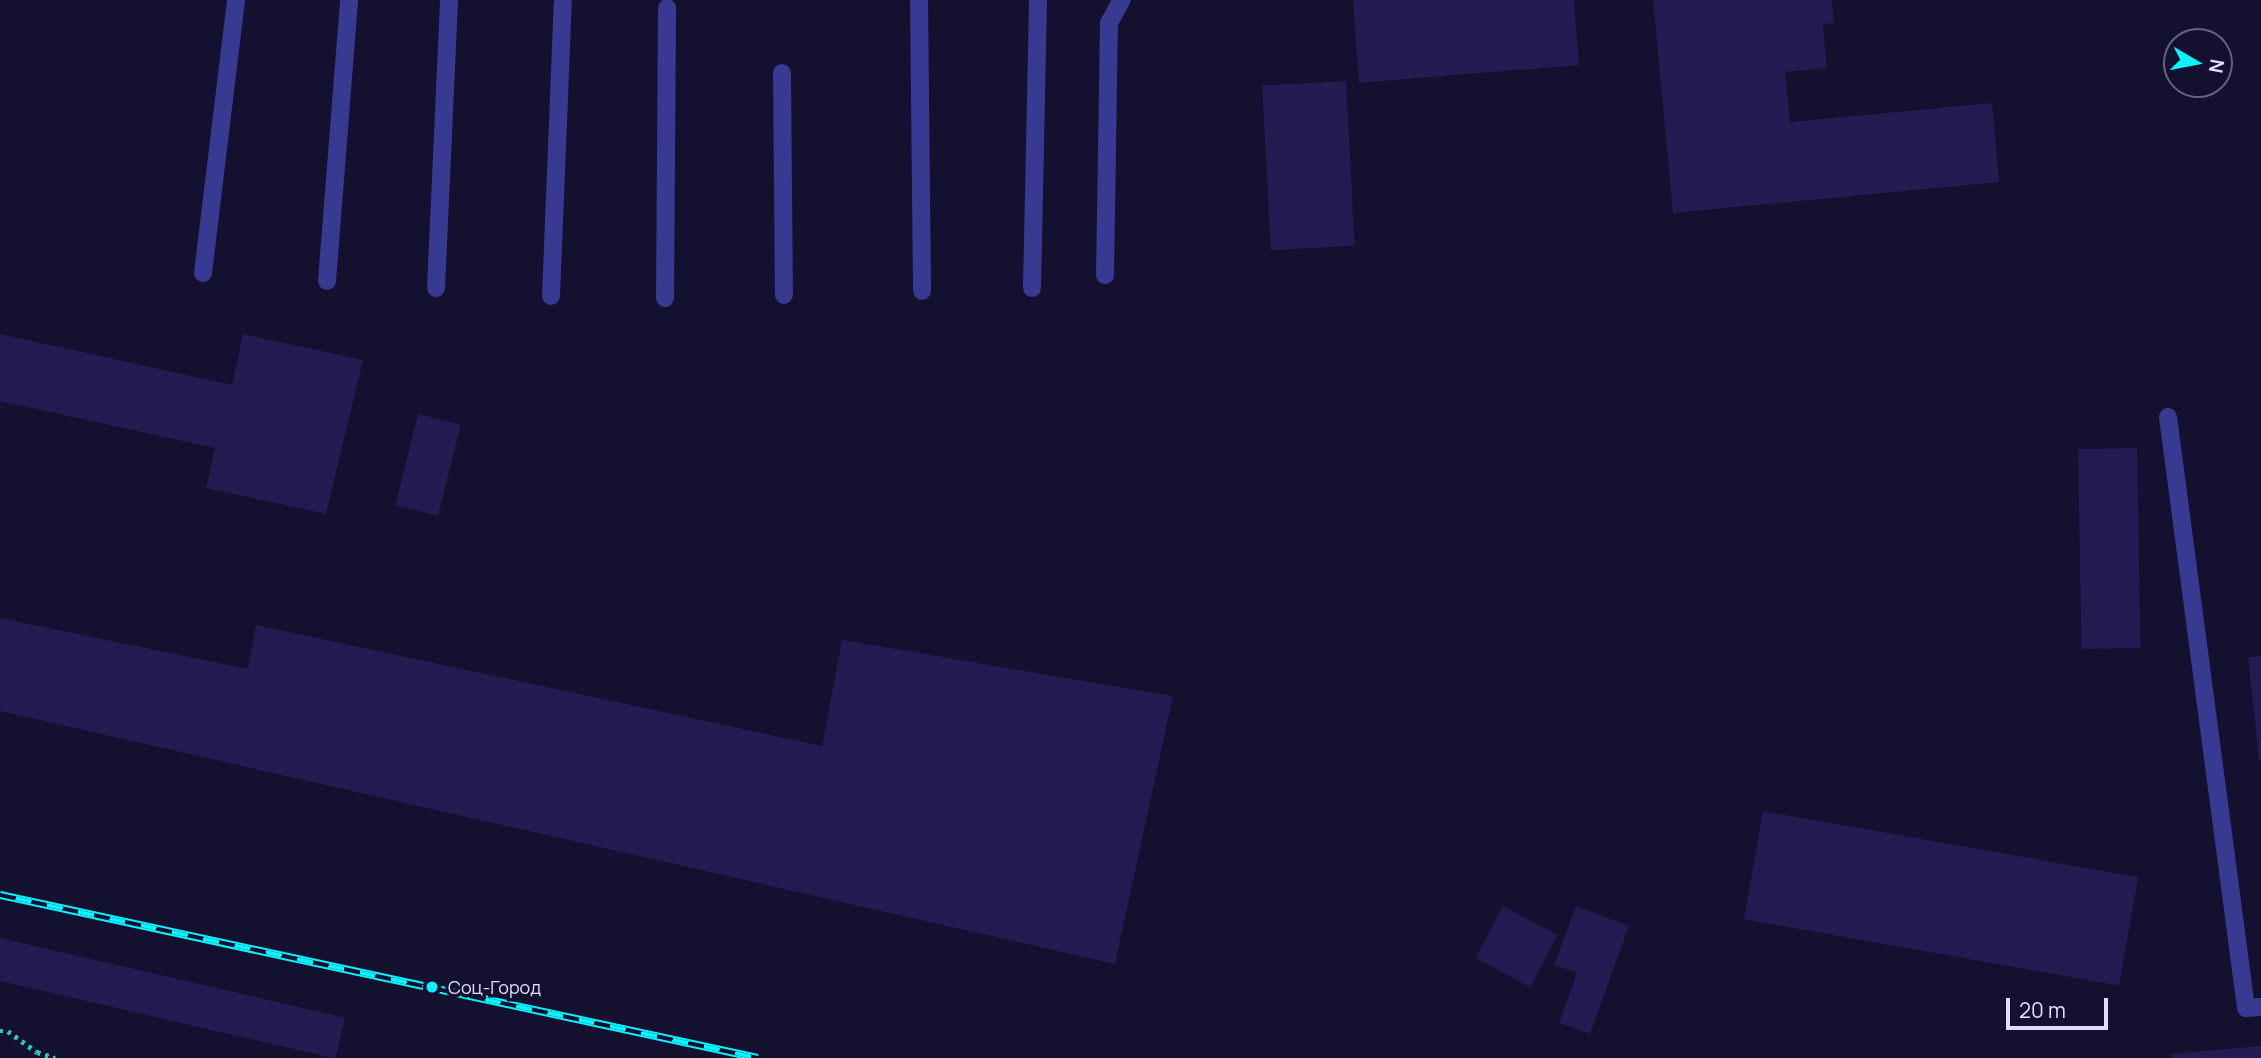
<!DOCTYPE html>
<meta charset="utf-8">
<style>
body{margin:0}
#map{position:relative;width:2261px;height:1058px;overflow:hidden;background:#14102f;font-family:Manrope,sans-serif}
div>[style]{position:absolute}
.building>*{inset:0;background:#231b51;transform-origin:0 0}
.path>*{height:4.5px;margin-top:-2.25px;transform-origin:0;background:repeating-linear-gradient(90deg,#28c9b7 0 3.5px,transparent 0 8.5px)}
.minor>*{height:18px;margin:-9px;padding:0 9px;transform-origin:9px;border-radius:9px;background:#383991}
.rail>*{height:8px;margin-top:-4px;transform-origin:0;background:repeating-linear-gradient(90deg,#14102f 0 16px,#0af3ff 0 32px);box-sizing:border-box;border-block:2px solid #0af3ff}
.dots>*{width:19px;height:19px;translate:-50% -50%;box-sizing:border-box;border:4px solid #14102f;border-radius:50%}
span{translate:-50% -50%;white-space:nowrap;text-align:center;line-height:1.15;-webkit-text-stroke:7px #14102f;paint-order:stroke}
.poi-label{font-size:18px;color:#e0deff}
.left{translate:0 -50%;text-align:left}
.north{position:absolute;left:2163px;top:28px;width:70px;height:70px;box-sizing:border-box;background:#14102f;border:2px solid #666282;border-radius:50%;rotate:100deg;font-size:19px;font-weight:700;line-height:28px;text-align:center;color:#e0deff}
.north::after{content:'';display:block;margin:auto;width:24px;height:32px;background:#0af3ff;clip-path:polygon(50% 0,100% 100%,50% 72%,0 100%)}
.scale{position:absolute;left:2006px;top:998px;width:102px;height:32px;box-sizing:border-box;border:4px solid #e0deff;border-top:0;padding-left:9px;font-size:21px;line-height:24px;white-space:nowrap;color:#e0deff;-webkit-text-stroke:5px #14102f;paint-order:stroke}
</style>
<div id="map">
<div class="building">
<div style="clip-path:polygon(1353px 0,1574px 0,1579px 65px,1359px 83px)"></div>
<div style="clip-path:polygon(1653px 0,1832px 0,1834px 23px,1823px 24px,1827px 68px,1785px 72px,1790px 122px,1992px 103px,1999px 182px,1673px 213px)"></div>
<div style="left:1346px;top:81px;width:165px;height:84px;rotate:87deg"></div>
<div style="clip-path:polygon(0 334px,232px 385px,243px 334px,363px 360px,326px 514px,206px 488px,215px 448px,0 401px)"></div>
<div style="left:418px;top:414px;width:44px;height:94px;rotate:14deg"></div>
<div style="left:2137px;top:448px;width:200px;height:59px;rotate:89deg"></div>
<div style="clip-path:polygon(0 618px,248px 669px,256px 625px,822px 746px,842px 640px,1173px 696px,1115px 964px,0 711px)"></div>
<div style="clip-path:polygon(2261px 656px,2261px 760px,2259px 760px,2248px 657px)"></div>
<div style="left:1763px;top:811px;width:381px;height:110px;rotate:10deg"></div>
<div style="left:1503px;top:906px;width:62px;height:59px;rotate:28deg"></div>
<div style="clip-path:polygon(1576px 906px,1629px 926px,1590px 1034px,1559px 1023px,1577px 973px,1554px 965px)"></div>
<div style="left:0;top:938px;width:354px;height:42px;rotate:13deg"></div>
<div style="clip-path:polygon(2261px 1046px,2261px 1058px,2172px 1058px,2171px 1054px)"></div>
</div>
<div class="path">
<div style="left:0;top:1031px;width:8px"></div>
<div style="left:8px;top:1031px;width:36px;rotate:36deg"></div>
<div style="left:37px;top:1052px;width:19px;rotate:18deg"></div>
</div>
<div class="minor">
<div style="left:919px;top:0;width:291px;rotate:89.4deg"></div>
<div style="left:782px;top:73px;width:222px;rotate:89.5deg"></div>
<div style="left:203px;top:273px;width:275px;rotate:-83.1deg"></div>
<div style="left:1105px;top:275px;width:252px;rotate:-89.1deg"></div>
<div style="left:1109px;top:23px;width:26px;rotate:-61deg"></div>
<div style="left:327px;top:281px;width:282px;rotate:-85.5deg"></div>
<div style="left:436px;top:288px;width:288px;rotate:-87.4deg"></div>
<div style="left:1032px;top:288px;width:288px;rotate:-88.8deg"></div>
<div style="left:551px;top:296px;width:293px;rotate:-87.7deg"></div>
<div style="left:665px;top:298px;width:290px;rotate:-89.6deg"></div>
<div style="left:2168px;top:417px;width:596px;rotate:82.48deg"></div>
<div style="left:2246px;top:1008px;width:15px;rotate:-4deg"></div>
</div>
<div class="rail">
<div style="left:0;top:895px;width:775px;rotate:12.14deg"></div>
</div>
<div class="dots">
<div style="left:432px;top:987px;background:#0af3ff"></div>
</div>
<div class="poi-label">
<span class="left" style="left:448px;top:987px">Соц-Город</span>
</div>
<div class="north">N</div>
<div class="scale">20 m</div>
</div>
